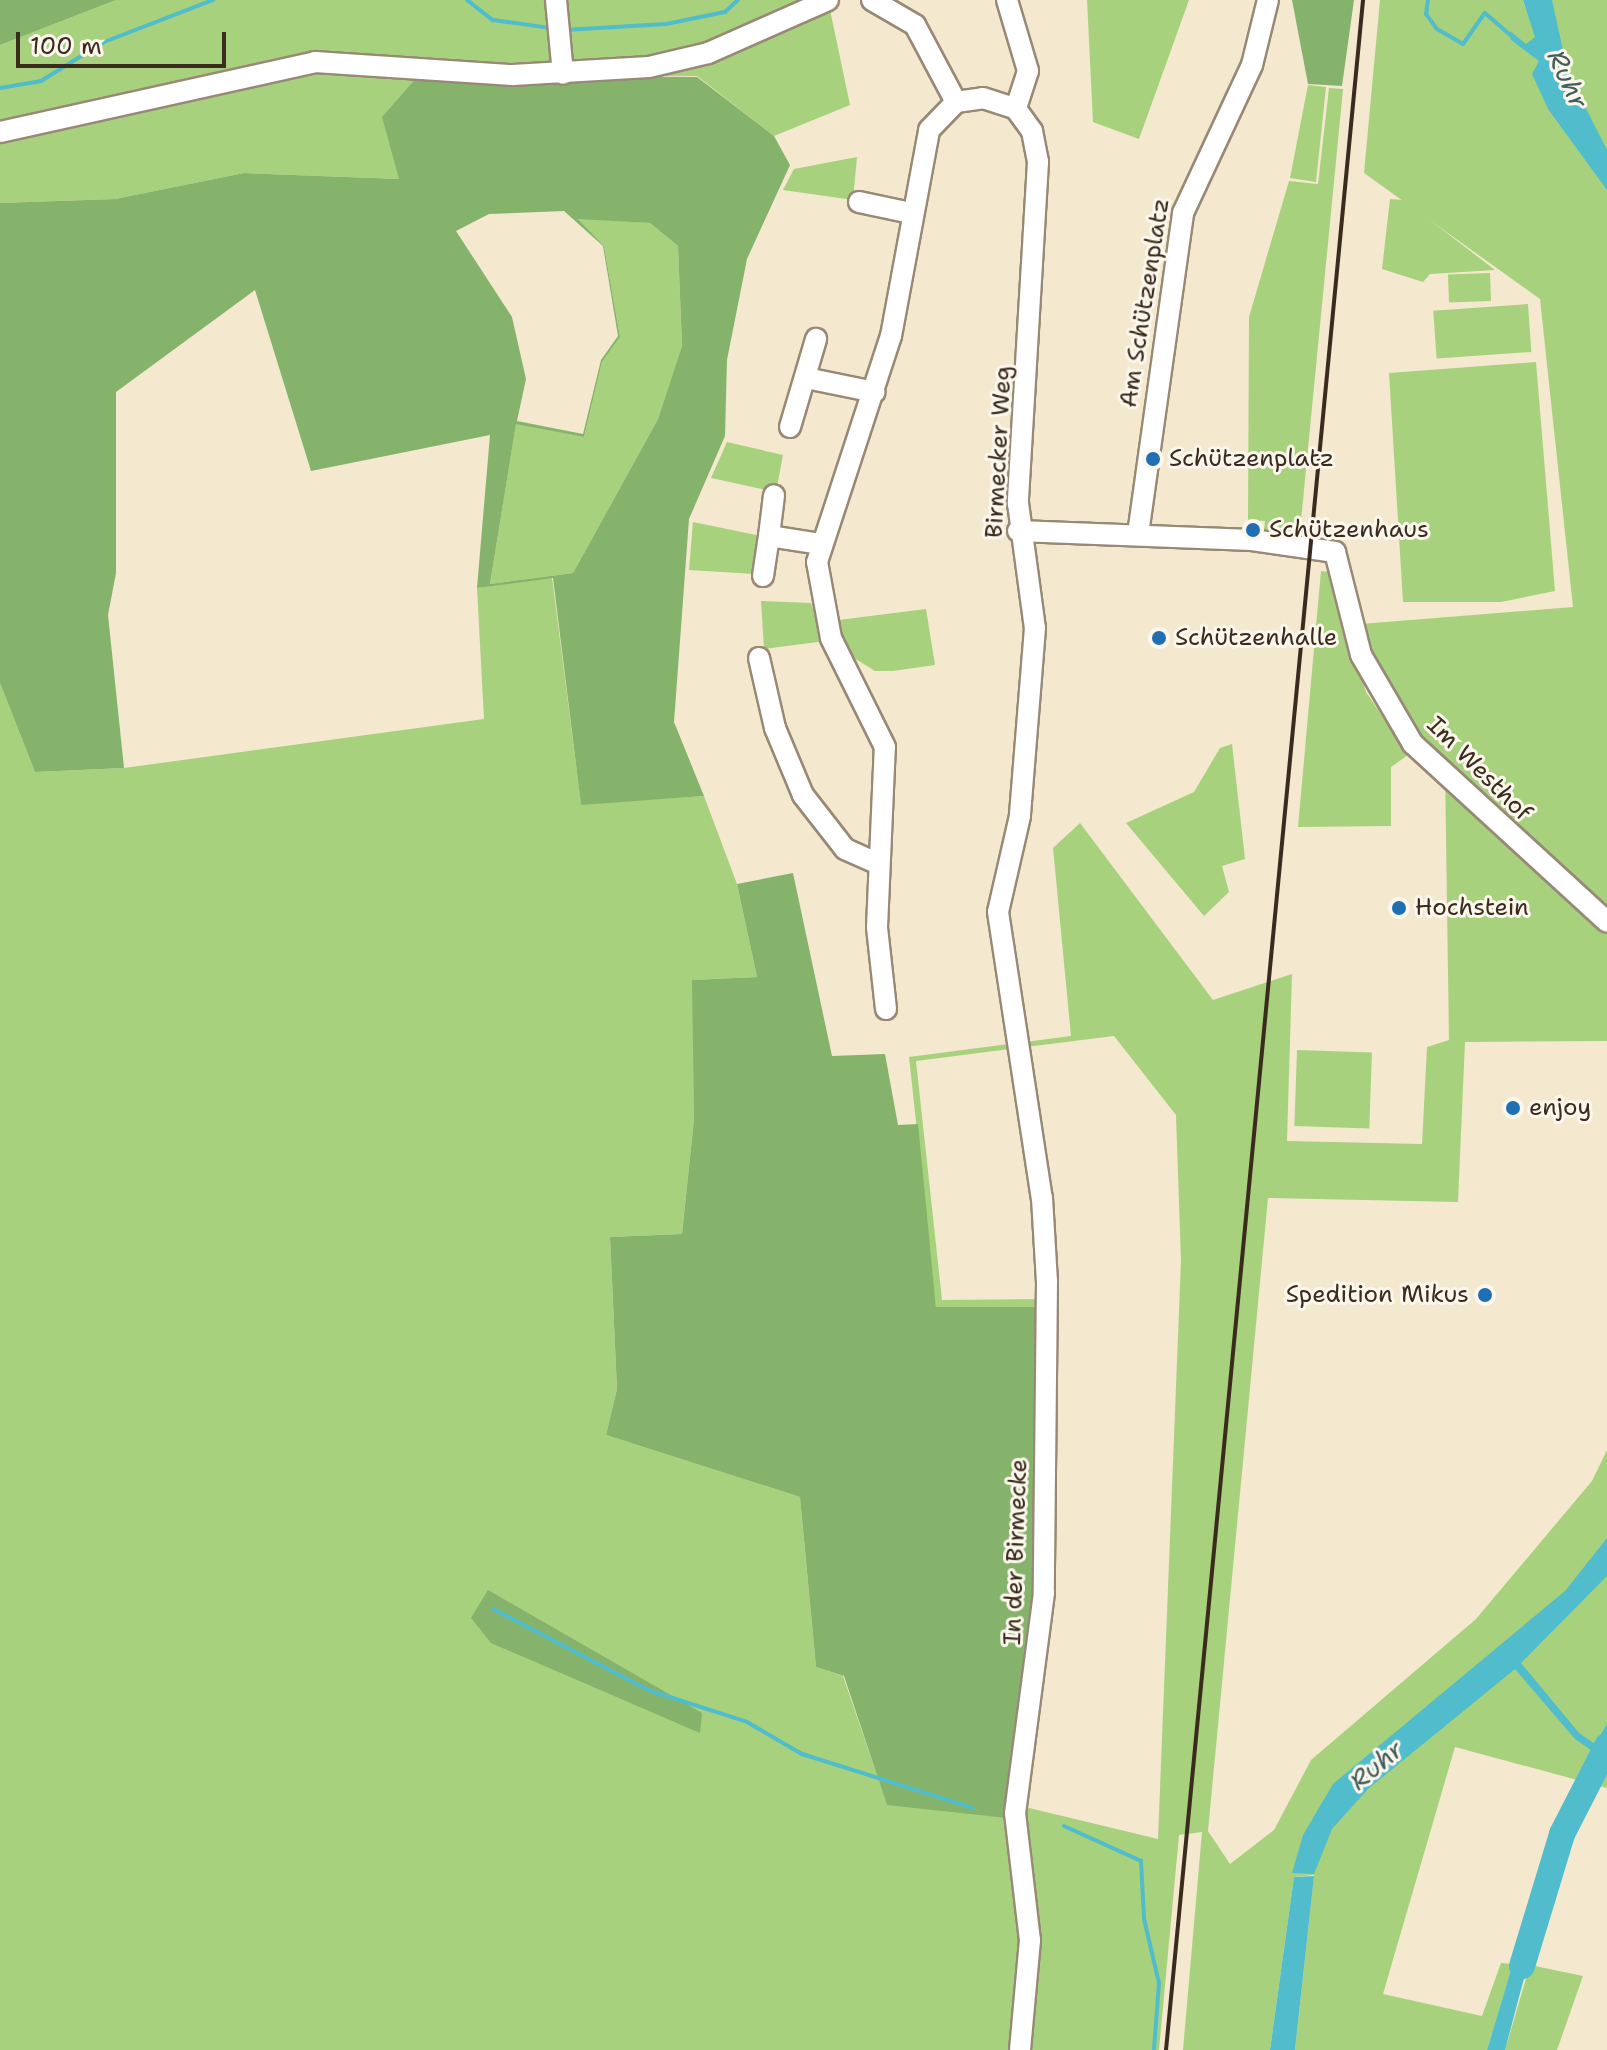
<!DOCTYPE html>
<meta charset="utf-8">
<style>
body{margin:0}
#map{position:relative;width:1607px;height:2050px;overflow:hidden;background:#f4e8cf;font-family:"Shantell Sans",sans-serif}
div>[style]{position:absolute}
.green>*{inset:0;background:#a7d17d;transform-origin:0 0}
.forest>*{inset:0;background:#85b36c}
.water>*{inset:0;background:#51bccc}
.stream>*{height:4px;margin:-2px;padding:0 2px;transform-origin:2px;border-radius:2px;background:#51bccc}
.river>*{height:26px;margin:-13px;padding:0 13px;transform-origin:13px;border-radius:13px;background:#51bccc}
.roads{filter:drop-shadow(2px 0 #988976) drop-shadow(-2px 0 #988976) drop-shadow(0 2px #988976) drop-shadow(0 -2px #988976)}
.minor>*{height:20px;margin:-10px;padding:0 10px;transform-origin:10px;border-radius:10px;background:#fff}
.rail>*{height:4px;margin:-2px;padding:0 2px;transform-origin:2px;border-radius:2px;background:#3b2a1e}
.dots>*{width:22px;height:22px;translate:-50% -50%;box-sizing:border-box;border:4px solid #fbf7ec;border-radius:50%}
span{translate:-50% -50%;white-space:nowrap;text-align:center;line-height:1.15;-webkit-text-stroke:6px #fbf7ec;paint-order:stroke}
.street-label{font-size:24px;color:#3b2a1e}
.poi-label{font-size:24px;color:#3b2a1e}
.left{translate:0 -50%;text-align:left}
.right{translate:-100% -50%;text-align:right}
.water-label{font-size:26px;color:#435d5b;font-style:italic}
.scale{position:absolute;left:16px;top:32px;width:210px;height:36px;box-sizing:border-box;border:4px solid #3b2a1e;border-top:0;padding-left:10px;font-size:24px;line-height:28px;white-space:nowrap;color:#3b2a1e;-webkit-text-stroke:6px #fbf7ec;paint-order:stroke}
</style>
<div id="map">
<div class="green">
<div style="clip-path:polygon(116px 0,828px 0,850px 105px,774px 136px,697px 76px,419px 75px,400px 179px,244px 173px,115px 199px,0 203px,0 45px)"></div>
<div style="clip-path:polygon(1087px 0,1189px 0,1139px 139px,1093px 122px)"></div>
<div style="clip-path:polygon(evenodd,1380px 0,1523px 0,1525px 7px,1553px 14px,1552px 0,1607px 0,1607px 1041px,1465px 1042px,1458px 1202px,1268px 1198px,1208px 1831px,1230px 1864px,1274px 1830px,1311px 1760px,1476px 1619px,1592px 1481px,1607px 1450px,1607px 1788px,1455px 1747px,1383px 1994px,1482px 2016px,1501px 1963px,1513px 1964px,1487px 2050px,1295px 2050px,1314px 1875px,1294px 1877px,1270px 2050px,1183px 2050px,1202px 1832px,1179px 1835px,1159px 2050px,0 2050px,0 683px,35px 772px,124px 768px,484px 719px,477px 588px,552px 577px,581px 804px,704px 796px,737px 884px,757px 977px,693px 980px,694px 1119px,682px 1234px,610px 1237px,617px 1389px,606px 1435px,800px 1497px,816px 1667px,843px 1676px,887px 1804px,1038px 1307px,936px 1307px,909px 1057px,1071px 1036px,1053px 848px,1080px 823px,1213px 1000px,1292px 974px,1287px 1141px,1422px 1144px,1427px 1047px,1449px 1040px,1445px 768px,1406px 724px,1361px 624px,1573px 607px,1540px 299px,1364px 173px,1380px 0,1114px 1036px,1176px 1115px,1181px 1261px,1158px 1839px,1025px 1807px,1054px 1584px,1056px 1299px,942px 1300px,916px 1061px,1114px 1036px)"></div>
<div style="clip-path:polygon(1308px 85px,1326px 87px,1316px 182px,1290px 178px)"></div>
<div style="clip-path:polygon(1329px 88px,1343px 89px,1300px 531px,1264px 530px,1265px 521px,1248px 520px,1249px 317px,1289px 181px,1318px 184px)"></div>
<div style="clip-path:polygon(857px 157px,853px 200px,783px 190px,794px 169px)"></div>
<div style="clip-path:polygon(1390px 199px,1404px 200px,1495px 270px,1430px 274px,1423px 282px,1382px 269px)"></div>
<div style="clip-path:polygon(577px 218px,650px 223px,678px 246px,682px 347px,658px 419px,573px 573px,490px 584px,516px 423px,584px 437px,602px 362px,620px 337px,604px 246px)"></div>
<div style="left:1490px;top:273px;width:28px;height:42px;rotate:88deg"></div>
<div style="left:1528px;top:304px;width:48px;height:95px;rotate:86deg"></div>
<div style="clip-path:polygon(1536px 362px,1555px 591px,1501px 602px,1403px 602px,1389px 373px)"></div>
<div style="clip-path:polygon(727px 442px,783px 455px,776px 492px,711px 478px)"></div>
<div style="clip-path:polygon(693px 522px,761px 536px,755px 574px,689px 570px)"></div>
<div style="clip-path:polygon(1321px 571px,1331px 572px,1366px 692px,1408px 755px,1391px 767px,1391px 826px,1298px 827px)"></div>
<div style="clip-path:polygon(761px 601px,811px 603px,825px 641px,764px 649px)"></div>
<div style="clip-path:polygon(926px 609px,935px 665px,893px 671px,875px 671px,851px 656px,831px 621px)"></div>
<div style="clip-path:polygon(1232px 744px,1245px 859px,1222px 866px,1229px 892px,1204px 916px,1126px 823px,1194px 792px,1220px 748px)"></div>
<div style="left:1297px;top:1050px;width:75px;height:76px;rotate:2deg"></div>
<div style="clip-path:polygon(1530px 1965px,1583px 1976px,1557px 2050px,1505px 2050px)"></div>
</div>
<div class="forest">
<div style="clip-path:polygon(0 0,116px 0,0 45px)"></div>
<div style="clip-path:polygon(1292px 0,1354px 0,1342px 86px,1308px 84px)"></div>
<div style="clip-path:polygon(evenodd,419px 75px,697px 77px,774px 136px,790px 165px,747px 259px,727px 360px,725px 436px,689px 519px,674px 722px,704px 796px,581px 805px,553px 578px,477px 588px,490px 435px,311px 471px,255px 290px,116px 392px,116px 573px,108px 615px,124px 768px,35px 772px,0 683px,0 203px,115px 199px,244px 173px,399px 179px,382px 117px,419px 75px,564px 211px,603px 246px,618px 336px,601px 360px,583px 434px,517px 421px,526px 379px,512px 317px,456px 231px,489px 214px,564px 211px,419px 75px,578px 219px,650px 223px,678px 246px,682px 346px,658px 419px,573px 573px,490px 584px,516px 424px,584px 437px,602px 362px,620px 337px,604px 246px,578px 219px)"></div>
<div style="clip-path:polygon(793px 873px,832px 1056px,885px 1054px,898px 1125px,918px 1124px,936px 1307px,1039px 1307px,1036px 1607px,1007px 1818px,887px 1805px,844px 1676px,816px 1667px,800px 1497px,606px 1435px,617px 1389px,610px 1237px,682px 1234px,694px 1119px,692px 980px,757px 977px,737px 884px)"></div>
<div style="clip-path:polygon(488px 1590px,702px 1713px,700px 1733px,491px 1643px,471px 1618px)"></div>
</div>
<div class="water">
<div style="clip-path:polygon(1523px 0,1552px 0,1568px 73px,1607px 150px,1607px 190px,1548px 109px,1532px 74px,1539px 61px,1511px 40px,1510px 31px,1526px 44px,1535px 37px)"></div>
<div style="clip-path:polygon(1607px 1538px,1607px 1576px,1521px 1663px,1579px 1733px,1595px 1744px,1607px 1724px,1607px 1761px,1575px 1739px,1515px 1669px,1368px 1789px,1332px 1829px,1314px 1874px,1292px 1873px,1303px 1835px,1333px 1784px,1565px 1591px)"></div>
<div style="clip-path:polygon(1314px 1876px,1295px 2050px,1270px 2050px,1294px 1877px)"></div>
<div style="clip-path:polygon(1523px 1930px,1536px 1933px,1505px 2050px,1487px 2050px)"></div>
</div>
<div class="stream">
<div style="left:467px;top:0;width:33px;rotate:38deg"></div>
<div style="left:493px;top:20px;width:59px;rotate:7.9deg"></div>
<div style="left:1428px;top:0;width:14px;rotate:98deg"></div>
<div style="left:1426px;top:14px;width:19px;rotate:54deg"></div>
<div style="left:1437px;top:29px;width:30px;rotate:30deg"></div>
<div style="left:1463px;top:44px;width:38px;rotate:-55deg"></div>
<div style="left:1485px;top:13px;width:38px;rotate:41deg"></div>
<div style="left:564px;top:30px;width:102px;rotate:-3.4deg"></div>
<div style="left:666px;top:24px;width:60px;rotate:-11.5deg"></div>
<div style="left:725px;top:12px;width:18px;rotate:-43deg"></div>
<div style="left:0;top:88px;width:42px;rotate:-9.7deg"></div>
<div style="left:41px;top:81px;width:74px;rotate:-31.8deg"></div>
<div style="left:104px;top:42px;width:117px;rotate:-21.1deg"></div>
<div style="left:493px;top:1609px;width:175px;rotate:27.6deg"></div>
<div style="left:648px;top:1690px;width:104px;rotate:17.9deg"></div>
<div style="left:747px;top:1722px;width:64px;rotate:30.2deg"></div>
<div style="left:802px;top:1754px;width:179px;rotate:17.5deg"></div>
<div style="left:1064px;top:1826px;width:85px;rotate:24.4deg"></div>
<div style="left:1141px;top:1861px;width:58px;rotate:87deg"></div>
<div style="left:1144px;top:1919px;width:66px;rotate:76.8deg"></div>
<div style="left:1159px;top:1983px;width:67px;rotate:94.3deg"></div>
</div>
<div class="river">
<div style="left:1522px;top:1966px;width:138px;rotate:-73.1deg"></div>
<div style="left:1562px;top:1834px;width:99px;rotate:-62.9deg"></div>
</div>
<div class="roads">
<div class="minor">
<div style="left:556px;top:0;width:74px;rotate:84.6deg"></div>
<div style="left:872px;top:0;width:50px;rotate:30.2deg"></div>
<div style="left:915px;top:25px;width:87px;rotate:62deg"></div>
<div style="left:1007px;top:0;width:74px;rotate:73.5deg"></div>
<div style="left:1028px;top:71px;width:40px;rotate:108deg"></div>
<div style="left:1016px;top:109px;width:27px;rotate:54deg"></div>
<div style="left:1032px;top:131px;width:32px;rotate:79deg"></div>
<div style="left:1038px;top:162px;width:342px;rotate:93.4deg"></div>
<div style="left:1018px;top:503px;width:126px;rotate:82.3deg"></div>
<div style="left:1035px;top:628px;width:189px;rotate:94.6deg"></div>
<div style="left:1020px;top:816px;width:98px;rotate:102.9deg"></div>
<div style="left:998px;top:912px;width:289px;rotate:81.3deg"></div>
<div style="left:1042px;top:1198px;width:83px;rotate:86.6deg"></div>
<div style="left:1047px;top:1281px;width:312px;rotate:90.6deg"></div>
<div style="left:1044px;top:1593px;width:222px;rotate:97.5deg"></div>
<div style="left:1015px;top:1813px;width:128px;rotate:83.3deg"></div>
<div style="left:1030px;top:1940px;width:110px;rotate:95.2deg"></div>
<div style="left:0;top:132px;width:323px;rotate:-12.5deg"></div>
<div style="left:315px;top:62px;width:198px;rotate:3.8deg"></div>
<div style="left:513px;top:75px;width:136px;rotate:-3.4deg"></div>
<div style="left:649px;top:67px;width:61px;rotate:-13.3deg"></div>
<div style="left:708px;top:53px;width:131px;rotate:-23.8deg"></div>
<div style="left:859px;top:202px;width:53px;rotate:11.9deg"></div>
<div style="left:806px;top:378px;width:70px;rotate:11.5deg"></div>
<div style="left:790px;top:427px;width:92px;rotate:-73.5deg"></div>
<div style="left:1018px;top:531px;width:234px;rotate:2.2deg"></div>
<div style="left:1252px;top:540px;width:84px;rotate:8.2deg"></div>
<div style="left:1335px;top:552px;width:106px;rotate:75.8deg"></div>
<div style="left:1361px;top:655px;width:103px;rotate:59.7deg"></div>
<div style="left:1413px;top:744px;width:263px;rotate:42.5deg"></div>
<div style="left:1138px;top:534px;width:324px;rotate:-82deg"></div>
<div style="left:1183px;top:213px;width:163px;rotate:-65deg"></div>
<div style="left:1252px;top:65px;width:67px;rotate:-76.2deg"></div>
<div style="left:769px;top:536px;width:41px;rotate:-83deg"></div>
<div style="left:763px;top:576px;width:40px;rotate:-81.5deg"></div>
<div style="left:769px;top:536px;width:53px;rotate:8.7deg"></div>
<div style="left:759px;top:658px;width:72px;rotate:77.1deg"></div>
<div style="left:775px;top:728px;width:73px;rotate:67.3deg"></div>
<div style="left:803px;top:795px;width:68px;rotate:52.1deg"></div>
<div style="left:845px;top:849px;width:36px;rotate:24deg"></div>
<div style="left:886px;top:1009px;width:82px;rotate:-96.3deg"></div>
<div style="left:877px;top:927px;width:180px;rotate:-87.5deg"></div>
<div style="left:885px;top:747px;width:122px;rotate:-116.4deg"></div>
<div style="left:831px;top:638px;width:77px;rotate:-100.4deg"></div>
<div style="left:817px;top:562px;width:238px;rotate:-71.9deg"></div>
<div style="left:891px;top:336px;width:209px;rotate:-79.5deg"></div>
<div style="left:929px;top:130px;width:39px;rotate:-46deg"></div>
<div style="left:956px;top:102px;width:27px;rotate:-8deg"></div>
<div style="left:983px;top:98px;width:35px;rotate:18deg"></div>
</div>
</div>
<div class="rail">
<div style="left:1166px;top:2050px;width:2059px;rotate:-84.51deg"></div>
</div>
<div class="dots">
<div style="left:1153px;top:459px;background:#1f6fb2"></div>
<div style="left:1253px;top:530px;background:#1f6fb2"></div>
<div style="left:1159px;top:638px;background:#1f6fb2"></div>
<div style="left:1399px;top:908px;background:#1f6fb2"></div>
<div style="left:1513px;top:1108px;background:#1f6fb2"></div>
<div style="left:1485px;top:1295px;background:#1f6fb2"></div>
</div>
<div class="street-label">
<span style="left:1145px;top:303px;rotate:-81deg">Am Schützenplatz</span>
<span style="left:999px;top:452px;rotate:-87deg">Birmecker Weg</span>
<span style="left:1479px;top:769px;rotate:45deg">Im Westhof</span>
<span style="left:1016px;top:1552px;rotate:-88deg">In der Birmecke</span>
</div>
<div class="poi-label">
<span class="left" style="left:1169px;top:459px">Schützenplatz</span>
<span class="left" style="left:1269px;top:530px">Schützenhaus</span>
<span class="left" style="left:1175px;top:638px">Schützenhalle</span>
<span class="left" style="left:1415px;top:908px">Hochstein</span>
<span class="left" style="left:1529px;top:1108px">enjoy</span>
<span class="right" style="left:1469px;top:1295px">Spedition Mikus</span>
</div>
<div class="water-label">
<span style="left:1568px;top:79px;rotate:65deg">Ruhr</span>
<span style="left:1376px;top:1765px;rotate:-40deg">Ruhr</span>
</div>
<div class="scale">100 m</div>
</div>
